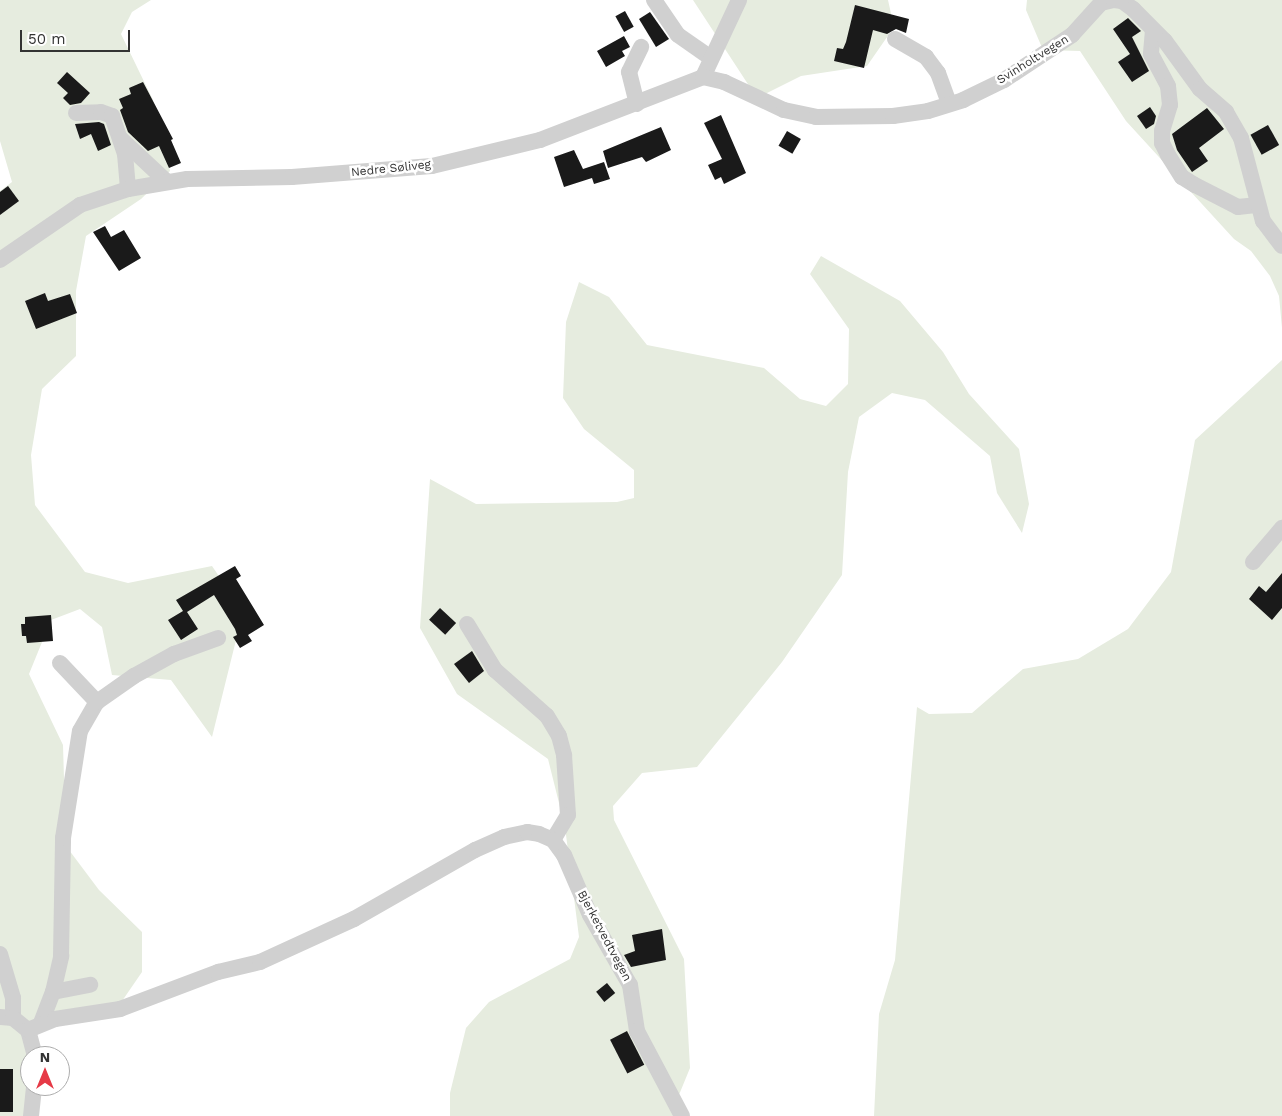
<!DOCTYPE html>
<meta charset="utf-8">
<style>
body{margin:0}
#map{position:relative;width:1282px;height:1116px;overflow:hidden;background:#fff;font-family:"Work Sans",sans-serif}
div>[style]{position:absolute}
.green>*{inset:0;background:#e6ecdf}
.building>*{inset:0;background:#1a1a1a;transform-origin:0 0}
.minor>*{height:16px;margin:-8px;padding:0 8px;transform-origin:8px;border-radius:8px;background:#d0d0d0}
span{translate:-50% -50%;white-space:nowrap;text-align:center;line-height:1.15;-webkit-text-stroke:5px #fff;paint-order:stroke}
.street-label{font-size:12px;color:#333}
.north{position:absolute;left:20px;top:1046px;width:50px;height:50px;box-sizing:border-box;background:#fff;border:1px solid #adadad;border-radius:50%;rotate:0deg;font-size:14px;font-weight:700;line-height:20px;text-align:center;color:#333}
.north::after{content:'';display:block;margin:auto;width:18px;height:22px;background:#e63946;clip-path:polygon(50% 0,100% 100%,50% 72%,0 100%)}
.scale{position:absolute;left:20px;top:30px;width:110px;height:22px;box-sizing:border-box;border:2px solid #333;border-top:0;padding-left:6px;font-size:15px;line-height:18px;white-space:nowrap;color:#333;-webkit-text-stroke:4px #fff;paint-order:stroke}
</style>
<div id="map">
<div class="green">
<div style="clip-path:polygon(0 0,151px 0,132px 12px,121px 34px,153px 100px,170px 171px,141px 199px,86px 236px,76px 291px,76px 356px,42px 389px,31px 455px,35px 505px,85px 572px,128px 583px,212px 566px,227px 588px,238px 632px,212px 737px,171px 680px,112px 675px,102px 627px,80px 609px,51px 620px,29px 674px,63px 745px,66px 846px,99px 890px,142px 932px,142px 972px,120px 1004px,54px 1021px,32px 1036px,24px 1116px,0 1116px,0 191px,12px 182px,0 141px)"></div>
<div style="clip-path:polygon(693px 0,888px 0,894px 27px,867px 66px,801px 76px,757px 98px)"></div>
<div style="clip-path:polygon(1027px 0,1282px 0,1282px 328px,1279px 296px,1270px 276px,1251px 251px,1234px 239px,1126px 121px,1080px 51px,1043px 50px,1026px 10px)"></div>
<div style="clip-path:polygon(821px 256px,900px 301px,943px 352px,969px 394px,1019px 449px,1029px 504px,1022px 533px,997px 493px,990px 456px,925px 400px,892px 393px,859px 417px,848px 472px,842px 575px,782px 662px,697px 767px,642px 773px,613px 806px,614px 820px,684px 959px,690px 1068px,674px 1107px,676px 1116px,450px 1116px,450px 1093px,466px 1028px,489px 1002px,570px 959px,579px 937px,565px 827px,548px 759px,457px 694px,420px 628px,430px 479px,476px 504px,617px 502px,634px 498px,634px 470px,584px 429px,563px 398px,566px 322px,579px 282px,609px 297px,647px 345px,764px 368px,800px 399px,826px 406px,848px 384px,849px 329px,810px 274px)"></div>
<div style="clip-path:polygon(1282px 360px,1282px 1116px,874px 1116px,879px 1014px,895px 960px,917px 707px,929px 714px,972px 713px,1023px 669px,1078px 659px,1128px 629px,1171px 572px,1195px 440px)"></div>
</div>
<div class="building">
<div style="clip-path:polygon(855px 5px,909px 19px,906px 33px,896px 29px,887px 34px,873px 30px,864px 68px,834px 61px,837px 48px,843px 49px,846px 42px)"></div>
<div style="left:625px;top:11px;width:18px;height:11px;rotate:61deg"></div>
<div style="clip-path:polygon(650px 12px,669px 39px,656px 47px,639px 19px)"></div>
<div style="clip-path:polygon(1128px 18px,1141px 31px,1132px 37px,1149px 71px,1132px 82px,1118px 62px,1130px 54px,1113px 29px)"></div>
<div style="clip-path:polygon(624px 36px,630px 47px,622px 51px,625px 56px,606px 67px,597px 51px)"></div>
<div style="clip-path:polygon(67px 72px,90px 93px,81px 103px,70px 105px,63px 98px,68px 93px,57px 83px)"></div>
<div style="clip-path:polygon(143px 82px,173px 139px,171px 140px,181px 163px,169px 168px,159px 146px,148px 151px,128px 132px,120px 110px,123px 108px,119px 99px,131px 94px,129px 88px)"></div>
<div style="clip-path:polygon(1150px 107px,1156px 116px,1154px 124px,1146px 129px,1137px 116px)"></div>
<div style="clip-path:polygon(1207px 108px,1224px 129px,1199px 148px,1208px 161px,1192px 172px,1177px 150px,1172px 134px)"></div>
<div style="clip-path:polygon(721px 115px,746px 173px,724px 184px,721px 177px,715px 180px,708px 165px,722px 159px,704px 123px)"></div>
<div style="clip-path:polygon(99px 122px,104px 124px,111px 145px,98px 151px,91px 134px,80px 139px,75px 124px)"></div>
<div style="left:1268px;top:125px;width:23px;height:20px;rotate:61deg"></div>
<div style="clip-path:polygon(661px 127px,671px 150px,646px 162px,642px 157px,608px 168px,603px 151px)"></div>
<div style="left:787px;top:131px;width:16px;height:17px;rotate:30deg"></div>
<div style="clip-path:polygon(574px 150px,583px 169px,604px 162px,610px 179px,594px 184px,592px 178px,564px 187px,554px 157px)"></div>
<div style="clip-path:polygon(8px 186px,19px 201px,0 215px,0 192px)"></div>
<div style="clip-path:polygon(105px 226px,111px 237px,124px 230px,141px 258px,119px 271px,93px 232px)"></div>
<div style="clip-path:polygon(45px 293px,48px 301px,70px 294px,77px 313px,36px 329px,25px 301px)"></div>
<div style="clip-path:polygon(235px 566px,241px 576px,236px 579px,264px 625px,248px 635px,252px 641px,240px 648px,233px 637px,237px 635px,235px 629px,214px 595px,187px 612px,198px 629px,181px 640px,168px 620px,183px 611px,176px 600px)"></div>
<div style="clip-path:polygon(1282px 573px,1282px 608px,1272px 620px,1249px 599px,1259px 586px,1266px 592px)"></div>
<div style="left:440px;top:608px;width:22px;height:16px;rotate:43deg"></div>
<div style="clip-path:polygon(51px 615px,53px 641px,27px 643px,26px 636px,22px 636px,21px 624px,25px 624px,25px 617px)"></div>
<div style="clip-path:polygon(472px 651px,484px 671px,469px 683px,454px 664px)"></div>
<div style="clip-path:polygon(662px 929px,666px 960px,631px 967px,624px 955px,635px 951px,632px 935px)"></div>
<div style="left:607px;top:983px;width:13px;height:14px;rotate:51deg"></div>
<div style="left:627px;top:1031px;width:38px;height:19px;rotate:63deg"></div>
<div style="left:0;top:1069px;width:13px;height:43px"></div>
</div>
<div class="minor">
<div style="left:654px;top:0;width:42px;rotate:55.6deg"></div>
<div style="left:678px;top:35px;width:40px;rotate:34.9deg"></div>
<div style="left:1153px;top:30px;width:24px;rotate:95deg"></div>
<div style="left:1151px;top:54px;width:36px;rotate:62deg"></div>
<div style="left:1168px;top:86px;width:19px;rotate:84deg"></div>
<div style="left:1170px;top:105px;width:27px;rotate:107deg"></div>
<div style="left:1162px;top:131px;width:12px;rotate:90deg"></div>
<div style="left:1162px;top:143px;width:13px;rotate:63deg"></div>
<div style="left:1168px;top:155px;width:26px;rotate:58deg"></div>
<div style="left:1182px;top:177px;width:15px;rotate:32deg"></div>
<div style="left:1195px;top:185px;width:48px;rotate:27.1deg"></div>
<div style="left:1238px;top:207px;width:20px;rotate:-6deg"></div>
<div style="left:895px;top:39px;width:36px;rotate:30deg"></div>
<div style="left:926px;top:57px;width:20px;rotate:53deg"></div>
<div style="left:938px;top:73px;width:32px;rotate:70deg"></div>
<div style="left:703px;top:77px;width:85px;rotate:-64.9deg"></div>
<div style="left:637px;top:104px;width:33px;rotate:-104deg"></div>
<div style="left:629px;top:72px;width:28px;rotate:-64deg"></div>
<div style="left:76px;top:113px;width:25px;rotate:-2deg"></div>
<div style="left:101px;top:112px;width:12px;rotate:20deg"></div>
<div style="left:112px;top:116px;width:40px;rotate:71.1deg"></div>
<div style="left:125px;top:154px;width:35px;rotate:85deg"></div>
<div style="left:120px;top:138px;width:62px;rotate:43deg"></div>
<div style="left:0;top:260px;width:97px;rotate:-34.5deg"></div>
<div style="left:80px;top:205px;width:51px;rotate:-18.4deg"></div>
<div style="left:128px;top:189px;width:60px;rotate:-9.6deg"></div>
<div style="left:187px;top:179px;width:105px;rotate:-1.1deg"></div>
<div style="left:292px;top:177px;width:140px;rotate:-4.5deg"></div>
<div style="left:432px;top:166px;width:111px;rotate:-13.5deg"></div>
<div style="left:540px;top:140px;width:175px;rotate:-21.1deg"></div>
<div style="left:703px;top:77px;width:22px;rotate:13deg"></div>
<div style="left:724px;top:82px;width:66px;rotate:25deg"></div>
<div style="left:784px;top:110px;width:33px;rotate:12deg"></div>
<div style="left:816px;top:117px;width:77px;rotate:-0.7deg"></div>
<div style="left:893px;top:116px;width:35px;rotate:-8deg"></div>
<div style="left:928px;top:111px;width:37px;rotate:-17deg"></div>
<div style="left:963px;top:100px;width:46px;rotate:-26deg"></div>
<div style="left:1004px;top:80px;width:82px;rotate:-33.5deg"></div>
<div style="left:1072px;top:35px;width:43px;rotate:-47.8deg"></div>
<div style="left:1101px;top:3px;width:13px;rotate:-13deg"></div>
<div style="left:1114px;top:0;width:8px;rotate:7deg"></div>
<div style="left:1122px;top:1px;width:14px;rotate:36deg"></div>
<div style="left:1133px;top:9px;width:45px;rotate:45deg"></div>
<div style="left:1165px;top:41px;width:59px;rotate:53.9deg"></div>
<div style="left:1200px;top:89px;width:35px;rotate:41deg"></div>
<div style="left:1226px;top:112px;width:30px;rotate:60deg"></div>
<div style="left:1241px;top:138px;width:86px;rotate:75.2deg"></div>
<div style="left:1263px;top:221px;width:31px;rotate:53deg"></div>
<div style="left:1253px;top:562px;width:45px;rotate:-49.5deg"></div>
<div style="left:467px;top:624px;width:54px;rotate:58.7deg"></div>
<div style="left:495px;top:670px;width:69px;rotate:41.5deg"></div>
<div style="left:547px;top:716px;width:23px;rotate:59deg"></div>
<div style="left:559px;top:736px;width:20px;rotate:75deg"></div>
<div style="left:564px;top:755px;width:60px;rotate:86.2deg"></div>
<div style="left:568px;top:815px;width:29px;rotate:121deg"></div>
<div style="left:60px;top:663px;width:54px;rotate:46.5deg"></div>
<div style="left:0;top:954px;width:46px;rotate:73.5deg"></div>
<div style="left:13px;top:998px;width:20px;rotate:90deg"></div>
<div style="left:53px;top:992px;width:38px;rotate:-11deg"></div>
<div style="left:0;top:1017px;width:13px;rotate:4deg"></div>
<div style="left:13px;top:1018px;width:19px;rotate:39deg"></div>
<div style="left:28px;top:1030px;width:27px;rotate:75deg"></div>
<div style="left:41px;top:1023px;width:33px;rotate:-69deg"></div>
<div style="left:53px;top:992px;width:37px;rotate:-77deg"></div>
<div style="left:61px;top:956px;width:118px;rotate:-89deg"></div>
<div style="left:63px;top:838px;width:108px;rotate:-81deg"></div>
<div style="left:80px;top:731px;width:34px;rotate:-60deg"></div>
<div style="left:97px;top:702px;width:45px;rotate:-35.1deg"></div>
<div style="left:134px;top:676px;width:46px;rotate:-28.8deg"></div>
<div style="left:174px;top:654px;width:47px;rotate:-20deg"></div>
<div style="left:28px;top:1030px;width:29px;rotate:-22deg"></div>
<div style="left:55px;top:1019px;width:66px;rotate:-8.7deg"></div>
<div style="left:120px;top:1009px;width:105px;rotate:-20.7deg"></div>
<div style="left:218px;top:972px;width:43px;rotate:-13.4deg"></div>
<div style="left:260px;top:962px;width:103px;rotate:-24.6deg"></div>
<div style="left:354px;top:919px;width:139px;rotate:-29.7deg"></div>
<div style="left:475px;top:850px;width:32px;rotate:-24deg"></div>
<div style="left:504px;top:837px;width:24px;rotate:-12deg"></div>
<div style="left:527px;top:832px;width:12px;rotate:9deg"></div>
<div style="left:539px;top:834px;width:15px;rotate:23deg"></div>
<div style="left:553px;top:840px;width:19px;rotate:54deg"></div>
<div style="left:564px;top:855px;width:65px;rotate:66.6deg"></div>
<div style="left:590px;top:915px;width:81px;rotate:60.3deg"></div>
<div style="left:630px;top:985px;width:47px;rotate:81.3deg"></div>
<div style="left:637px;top:1031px;width:96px;rotate:62.1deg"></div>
<div style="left:31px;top:1116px;width:30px;rotate:-84deg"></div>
</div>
<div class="street-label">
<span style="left:1033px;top:60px;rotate:-32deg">Svinholtvegen</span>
<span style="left:391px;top:169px;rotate:-6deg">Nedre Søliveg</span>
<span style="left:604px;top:936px;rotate:62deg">Bjerketvedtvegen</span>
</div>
<div class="north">N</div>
<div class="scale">50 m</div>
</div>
